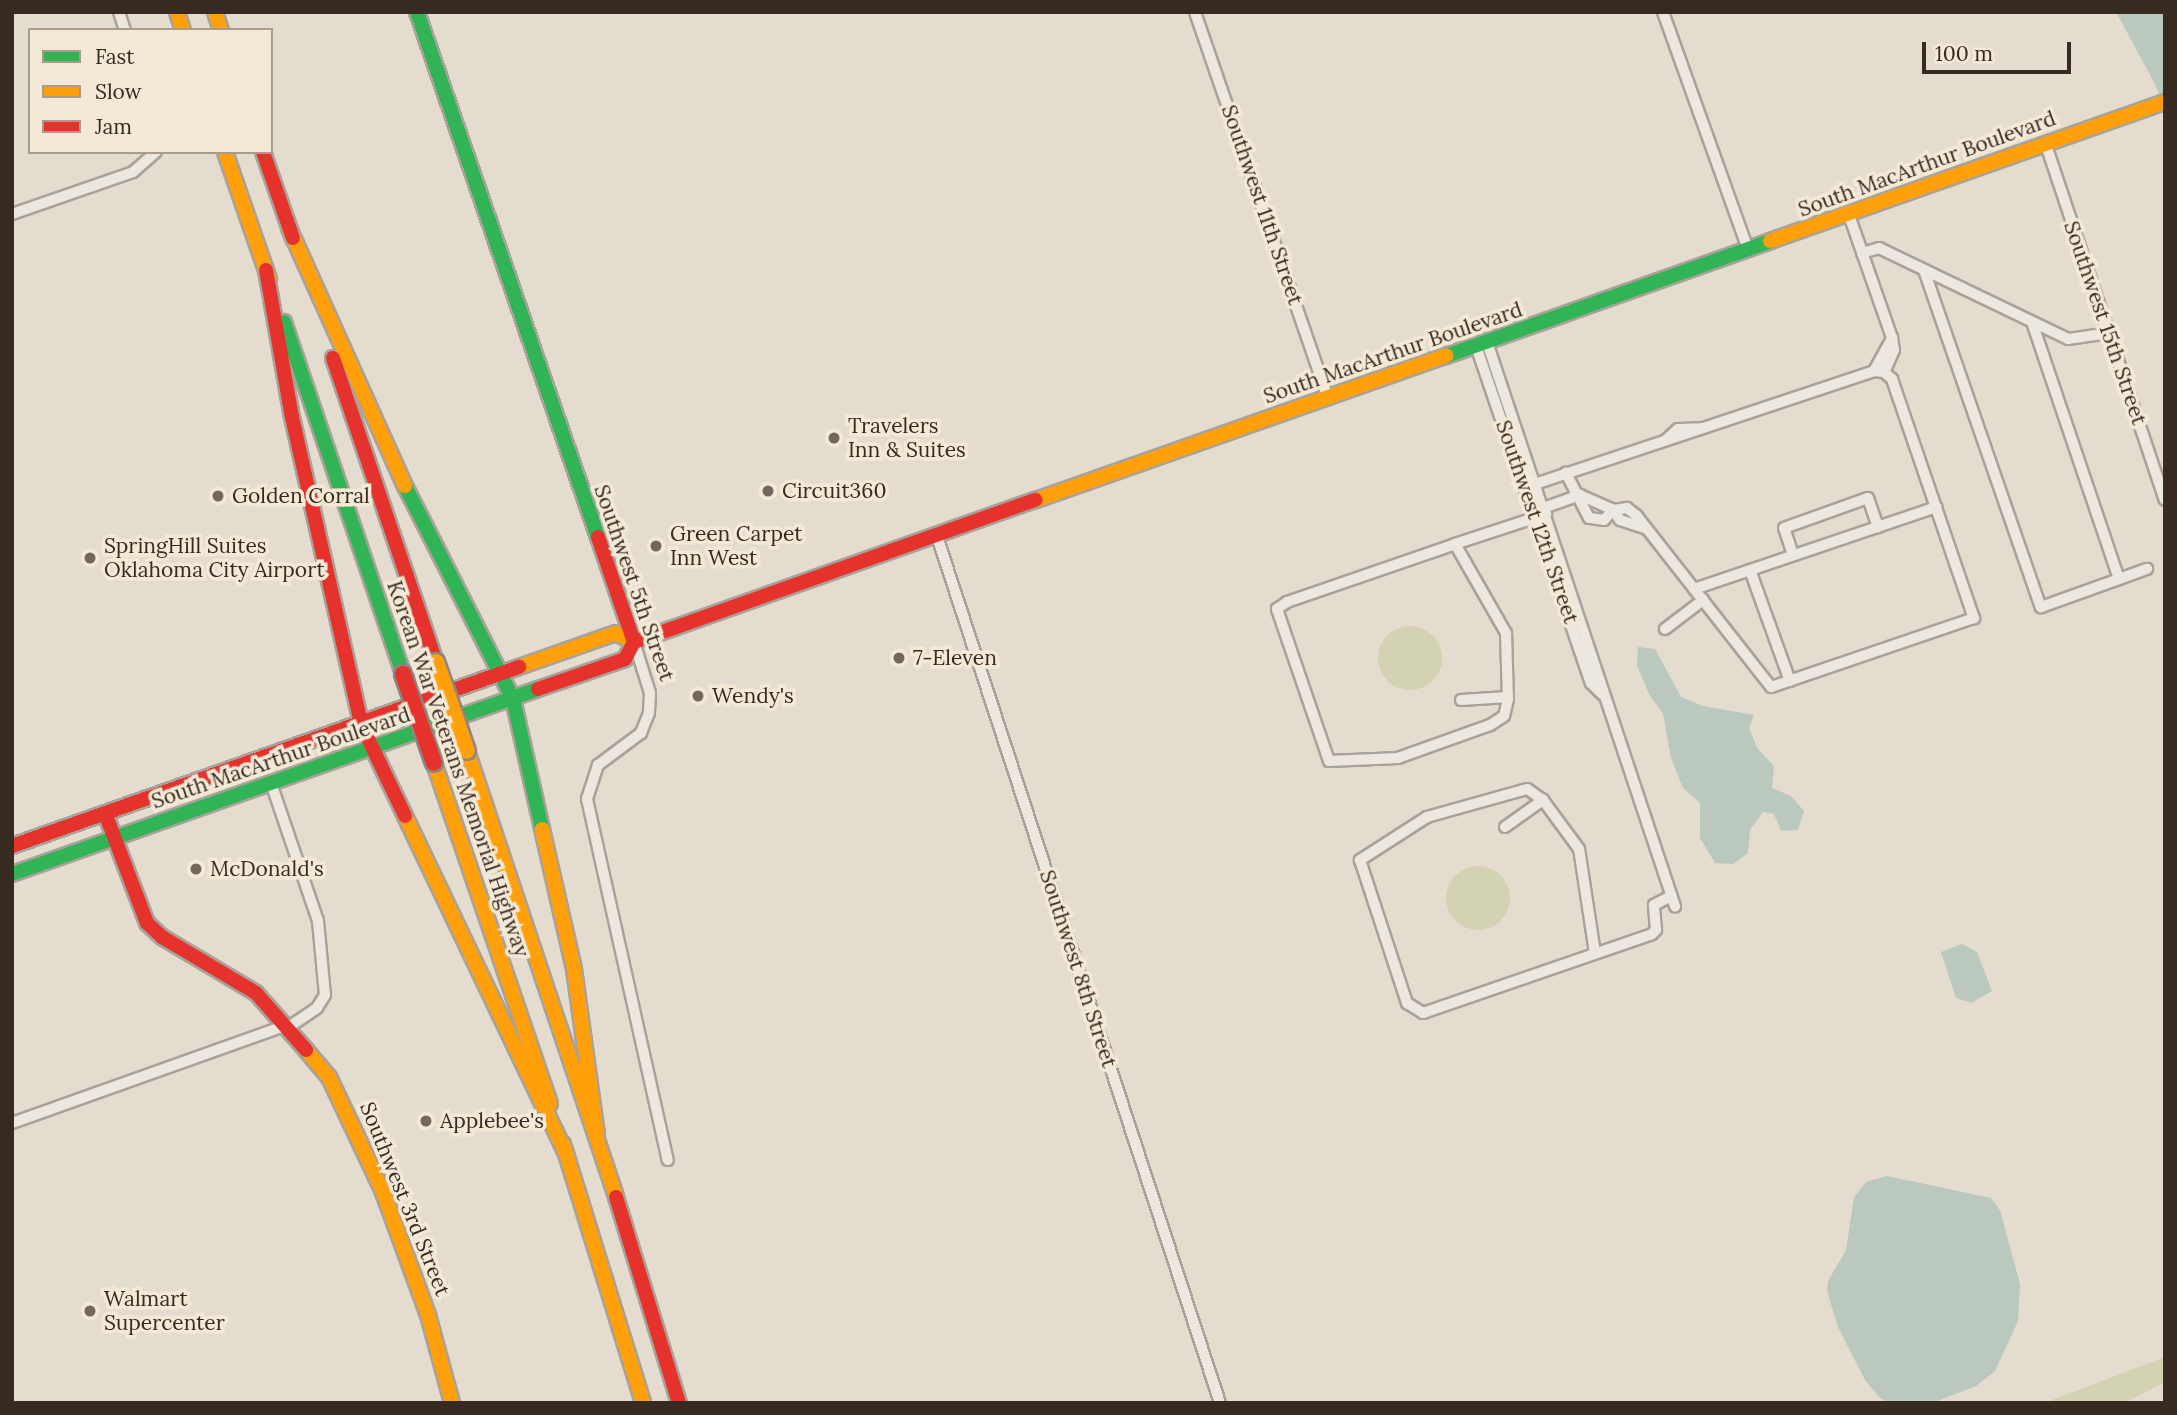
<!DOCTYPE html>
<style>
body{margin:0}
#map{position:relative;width:2177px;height:1415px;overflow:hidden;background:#e3dccf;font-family:Lora,serif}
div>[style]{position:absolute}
.green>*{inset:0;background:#d3d2b3}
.round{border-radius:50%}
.water>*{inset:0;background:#bac8be}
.roads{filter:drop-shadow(2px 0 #a9a298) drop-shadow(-2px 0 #a9a298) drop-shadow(0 2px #a9a298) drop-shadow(0 -2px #a9a298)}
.street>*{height:10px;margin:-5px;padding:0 5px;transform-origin:5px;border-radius:5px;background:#ece8e0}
.fast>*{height:14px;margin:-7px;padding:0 7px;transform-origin:7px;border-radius:7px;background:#30b455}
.slow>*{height:14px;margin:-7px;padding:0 7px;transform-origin:7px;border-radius:7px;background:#ff9f0a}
.jam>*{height:14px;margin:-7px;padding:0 7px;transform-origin:7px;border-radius:7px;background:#e5322d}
.bridges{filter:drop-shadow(2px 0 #8e877f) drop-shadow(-2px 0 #8e877f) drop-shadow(0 2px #8e877f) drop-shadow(0 -2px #8e877f)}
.slow-bridge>*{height:16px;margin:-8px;padding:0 8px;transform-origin:8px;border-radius:8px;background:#ff9f0a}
.jam-bridge>*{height:16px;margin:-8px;padding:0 8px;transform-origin:8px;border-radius:8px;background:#e5322d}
.dots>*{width:19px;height:19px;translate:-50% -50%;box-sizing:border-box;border:4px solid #f3e9d6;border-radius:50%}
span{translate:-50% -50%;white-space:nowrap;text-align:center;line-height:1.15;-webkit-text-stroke:7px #f3e9d6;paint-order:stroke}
.street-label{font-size:21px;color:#372a20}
.poi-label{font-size:21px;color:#372a20}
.left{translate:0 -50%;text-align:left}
.frame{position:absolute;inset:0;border:14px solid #372a20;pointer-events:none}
.legend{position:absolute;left:28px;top:28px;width:245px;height:126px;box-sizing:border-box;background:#f3e9d6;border:2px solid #a89d8d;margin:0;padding:9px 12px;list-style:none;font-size:21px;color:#372a20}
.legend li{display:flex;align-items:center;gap:14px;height:35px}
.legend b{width:35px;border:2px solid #a89d8d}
.scale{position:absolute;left:1922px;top:42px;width:149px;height:32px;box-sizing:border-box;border:4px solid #372a20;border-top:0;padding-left:9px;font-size:21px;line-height:24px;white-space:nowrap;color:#372a20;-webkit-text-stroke:5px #f3e9d6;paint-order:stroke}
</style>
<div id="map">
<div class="green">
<div class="round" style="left:1378px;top:626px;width:64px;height:64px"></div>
<div class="round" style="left:1446px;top:866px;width:64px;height:64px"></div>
<div style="clip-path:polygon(2165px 1357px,2165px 1382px,2124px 1403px,2044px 1403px)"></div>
</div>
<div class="water">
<div style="clip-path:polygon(2116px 12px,2165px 12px,2165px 110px,2155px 84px)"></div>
<div style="clip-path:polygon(1638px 647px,1655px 649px,1681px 697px,1703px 706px,1754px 715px,1749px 728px,1757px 748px,1774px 766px,1772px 788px,1791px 796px,1804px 811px,1798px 830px,1781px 831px,1774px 814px,1763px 812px,1750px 830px,1748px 853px,1733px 864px,1715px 863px,1700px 838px,1700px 803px,1683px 788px,1671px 758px,1663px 713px,1650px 696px,1637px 666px)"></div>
<div style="clip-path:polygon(1962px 944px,1977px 952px,1992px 991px,1971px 1003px,1956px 998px,1941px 952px)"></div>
<div style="clip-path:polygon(1887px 1176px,1991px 1198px,2000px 1210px,2020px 1284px,2018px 1321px,1995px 1371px,1976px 1386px,1932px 1403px,1888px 1403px,1879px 1397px,1865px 1380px,1838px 1327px,1827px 1291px,1828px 1281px,1846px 1250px,1854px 1197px,1866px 1182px)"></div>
</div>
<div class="roads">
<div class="street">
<div style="left:119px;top:12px;width:19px;rotate:72deg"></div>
<div style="left:1195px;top:12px;width:408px;rotate:71deg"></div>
<div style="left:1663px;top:12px;width:253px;rotate:70.3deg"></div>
<div style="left:2046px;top:145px;width:374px;rotate:71.5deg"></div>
<div style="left:12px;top:214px;width:128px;rotate:-19.1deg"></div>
<div style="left:133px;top:172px;width:30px;rotate:-41deg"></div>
<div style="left:1849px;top:215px;width:130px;rotate:70.7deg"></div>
<div style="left:1892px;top:338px;width:12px;rotate:81deg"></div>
<div style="left:1894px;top:350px;width:24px;rotate:114deg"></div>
<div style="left:1862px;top:253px;width:18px;rotate:-16deg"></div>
<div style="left:1879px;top:248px;width:210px;rotate:25.7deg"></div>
<div style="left:2068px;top:339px;width:41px;rotate:-8.3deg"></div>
<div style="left:1924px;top:270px;width:357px;rotate:70.9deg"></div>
<div style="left:2041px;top:607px;width:83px;rotate:-19.7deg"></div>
<div style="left:2119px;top:579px;width:271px;rotate:-108.7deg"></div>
<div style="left:1487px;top:342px;width:595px;rotate:71.57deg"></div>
<div style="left:1476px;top:346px;width:356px;rotate:71.2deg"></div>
<div style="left:1591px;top:683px;width:17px;rotate:45deg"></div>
<div style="left:1874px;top:371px;width:38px;rotate:-61deg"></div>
<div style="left:1666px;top:440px;width:16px;rotate:-43deg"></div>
<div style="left:1678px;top:429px;width:25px;rotate:-2deg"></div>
<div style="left:1535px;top:484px;width:357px;rotate:-18.4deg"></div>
<div style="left:1874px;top:371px;width:10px;rotate:6deg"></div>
<div style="left:1884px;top:372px;width:11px;rotate:41deg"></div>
<div style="left:1892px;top:379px;width:253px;rotate:71.1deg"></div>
<div style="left:1974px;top:618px;width:214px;rotate:161.2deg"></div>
<div style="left:1771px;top:687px;width:217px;rotate:-128.1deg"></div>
<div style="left:1637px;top:516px;width:13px;rotate:-141deg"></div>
<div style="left:1627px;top:508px;width:14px;rotate:172deg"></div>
<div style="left:1613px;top:510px;width:13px;rotate:132deg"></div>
<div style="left:1604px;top:520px;width:15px;rotate:-172deg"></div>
<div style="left:1589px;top:518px;width:51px;rotate:-117.1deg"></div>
<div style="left:1538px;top:510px;width:45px;rotate:-19.7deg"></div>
<div style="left:1580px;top:495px;width:36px;rotate:24deg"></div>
<div style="left:1613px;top:510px;width:12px;rotate:55deg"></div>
<div style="left:1620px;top:520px;width:28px;rotate:18deg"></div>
<div style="left:937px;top:536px;width:912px;rotate:71.92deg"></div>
<div style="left:1455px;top:544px;width:103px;rotate:60.2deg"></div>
<div style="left:1506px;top:633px;width:66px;rotate:88.3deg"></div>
<div style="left:1508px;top:699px;width:17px;rotate:103deg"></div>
<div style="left:1504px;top:716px;width:17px;rotate:147deg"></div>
<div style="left:1490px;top:725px;width:98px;rotate:160.3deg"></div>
<div style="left:1398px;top:758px;width:69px;rotate:177.5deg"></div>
<div style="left:1329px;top:761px;width:161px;rotate:-108.9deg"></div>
<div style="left:1277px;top:609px;width:12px;rotate:-35deg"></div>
<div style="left:1287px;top:602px;width:178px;rotate:-19deg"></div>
<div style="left:1455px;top:544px;width:96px;rotate:-18.2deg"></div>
<div style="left:1793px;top:555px;width:28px;rotate:-108deg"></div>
<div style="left:1784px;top:528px;width:89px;rotate:-19.7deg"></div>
<div style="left:1868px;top:498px;width:31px;rotate:71deg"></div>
<div style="left:1750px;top:570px;width:118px;rotate:70.2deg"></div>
<div style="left:2119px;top:579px;width:30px;rotate:-20deg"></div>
<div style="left:1694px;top:589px;width:256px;rotate:-18.7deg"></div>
<div style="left:1665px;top:629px;width:48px;rotate:-37.3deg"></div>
<div style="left:634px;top:642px;width:53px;rotate:72.6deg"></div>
<div style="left:650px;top:693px;width:20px;rotate:93deg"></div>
<div style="left:649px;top:713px;width:22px;rotate:112deg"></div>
<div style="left:641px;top:733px;width:54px;rotate:143.3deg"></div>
<div style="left:598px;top:765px;width:36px;rotate:108deg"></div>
<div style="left:587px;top:799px;width:370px;rotate:77.4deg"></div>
<div style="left:1461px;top:700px;width:47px;rotate:-3.7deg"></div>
<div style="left:271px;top:783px;width:146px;rotate:71.2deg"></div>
<div style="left:318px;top:921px;width:74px;rotate:84.6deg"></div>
<div style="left:325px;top:995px;width:15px;rotate:122deg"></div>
<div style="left:317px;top:1008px;width:34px;rotate:146deg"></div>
<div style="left:1505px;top:827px;width:47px;rotate:-35.4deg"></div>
<div style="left:1595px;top:953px;width:105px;rotate:-98.7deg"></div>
<div style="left:1579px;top:849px;width:61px;rotate:-126.3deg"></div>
<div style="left:1543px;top:800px;width:19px;rotate:-145deg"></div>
<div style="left:1527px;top:789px;width:104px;rotate:164.4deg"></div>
<div style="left:1427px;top:817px;width:80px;rotate:147.3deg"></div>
<div style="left:1360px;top:860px;width:151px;rotate:71.8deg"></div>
<div style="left:1407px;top:1003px;width:19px;rotate:32deg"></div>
<div style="left:1423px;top:1013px;width:242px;rotate:-19deg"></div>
<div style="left:1652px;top:934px;width:6px;rotate:-45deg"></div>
<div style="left:1656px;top:930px;width:25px;rotate:-95deg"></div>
<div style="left:1654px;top:905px;width:19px;rotate:-28deg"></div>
<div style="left:12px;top:1123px;width:292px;rotate:-19.6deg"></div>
</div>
<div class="fast">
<div style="left:417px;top:12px;width:555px;rotate:70.98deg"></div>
<div style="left:284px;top:322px;width:372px;rotate:71.3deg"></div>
<div style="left:1446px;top:356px;width:344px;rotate:-19.5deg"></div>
<div style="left:405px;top:486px;width:239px;rotate:63.1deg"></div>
<div style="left:513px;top:699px;width:133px;rotate:77.4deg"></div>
<div style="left:12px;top:874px;width:558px;rotate:-19.38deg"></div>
</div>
<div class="slow">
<div style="left:177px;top:12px;width:19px;rotate:72deg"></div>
<div style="left:215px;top:12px;width:19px;rotate:72deg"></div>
<div style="left:225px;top:152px;width:134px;rotate:70.9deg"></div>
<div style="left:289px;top:228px;width:283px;rotate:65.8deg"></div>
<div style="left:1770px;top:241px;width:419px;rotate:-19.4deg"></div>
<div style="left:1036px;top:500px;width:435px;rotate:-19.4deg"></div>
<div style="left:519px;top:667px;width:103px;rotate:-19.3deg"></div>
<div style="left:616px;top:633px;width:20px;rotate:27deg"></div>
<div style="left:467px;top:751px;width:470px;rotate:71.5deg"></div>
<div style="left:434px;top:763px;width:360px;rotate:71.2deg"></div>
<div style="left:405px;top:816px;width:374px;rotate:64.5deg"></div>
<div style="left:542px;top:829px;width:144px;rotate:77.1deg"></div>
<div style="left:574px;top:969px;width:167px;rotate:82.1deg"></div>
<div style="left:306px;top:1050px;width:35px;rotate:50deg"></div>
<div style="left:329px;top:1077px;width:127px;rotate:64.8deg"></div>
<div style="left:383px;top:1192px;width:131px;rotate:69.9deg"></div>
<div style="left:428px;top:1315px;width:91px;rotate:74.7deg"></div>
<div style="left:563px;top:1144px;width:271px;rotate:72.8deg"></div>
</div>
<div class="jam">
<div style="left:263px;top:152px;width:91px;rotate:70.8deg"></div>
<div style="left:266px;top:270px;width:149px;rotate:80deg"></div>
<div style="left:292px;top:417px;width:315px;rotate:77.3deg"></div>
<div style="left:361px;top:724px;width:102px;rotate:64.4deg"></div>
<div style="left:333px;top:358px;width:321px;rotate:71.3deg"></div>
<div style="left:598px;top:537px;width:111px;rotate:71.1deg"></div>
<div style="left:538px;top:689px;width:92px;rotate:-19deg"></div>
<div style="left:625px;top:659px;width:19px;rotate:-62deg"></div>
<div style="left:634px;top:642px;width:426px;rotate:-19.5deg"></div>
<div style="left:105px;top:813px;width:118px;rotate:69.1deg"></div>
<div style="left:147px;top:923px;width:21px;rotate:43deg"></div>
<div style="left:162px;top:937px;width:109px;rotate:30.8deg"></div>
<div style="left:256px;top:993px;width:76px;rotate:48.7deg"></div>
<div style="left:12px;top:846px;width:538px;rotate:-19.45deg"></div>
<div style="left:616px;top:1197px;width:215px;rotate:73deg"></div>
</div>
</div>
<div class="bridges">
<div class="slow-bridge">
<div style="left:436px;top:662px;width:94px;rotate:70.8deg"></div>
</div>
<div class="jam-bridge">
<div style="left:403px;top:674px;width:94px;rotate:70.8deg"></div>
</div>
</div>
<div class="dots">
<div style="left:834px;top:438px;background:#73685d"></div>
<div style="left:768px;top:491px;background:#73685d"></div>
<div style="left:218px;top:496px;background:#73685d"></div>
<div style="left:656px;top:546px;background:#73685d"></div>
<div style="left:90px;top:558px;background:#73685d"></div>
<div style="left:899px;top:658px;background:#73685d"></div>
<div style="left:698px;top:696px;background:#73685d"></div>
<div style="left:196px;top:869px;background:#73685d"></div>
<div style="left:426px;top:1121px;background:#73685d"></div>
<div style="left:90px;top:1311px;background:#73685d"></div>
</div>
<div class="street-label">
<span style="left:1927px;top:164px;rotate:-20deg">South MacArthur Boulevard</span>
<span style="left:1262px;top:205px;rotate:71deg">Southwest 11th Street</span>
<span style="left:2105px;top:323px;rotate:71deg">Southwest 15th Street</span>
<span style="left:1393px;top:353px;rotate:-19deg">South MacArthur Boulevard</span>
<span style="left:1537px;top:522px;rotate:71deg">Southwest 12th Street</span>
<span style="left:634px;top:583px;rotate:71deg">Southwest 5th Street</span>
<span style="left:281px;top:758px;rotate:-19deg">South MacArthur Boulevard</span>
<span style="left:458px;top:769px;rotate:71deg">Korean War Veterans Memorial Highway</span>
<span style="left:1078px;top:969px;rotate:72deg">Southwest 8th Street</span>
<span style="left:405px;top:1199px;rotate:68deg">Southwest 3rd Street</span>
</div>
<div class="poi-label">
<span class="left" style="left:848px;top:438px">Travelers<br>Inn &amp; Suites</span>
<span class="left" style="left:782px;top:491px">Circuit360</span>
<span class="left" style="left:232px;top:496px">Golden Corral</span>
<span class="left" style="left:670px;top:546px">Green Carpet<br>Inn West</span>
<span class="left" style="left:104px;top:558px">SpringHill Suites<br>Oklahoma City Airport</span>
<span class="left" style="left:913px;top:658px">7-Eleven</span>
<span class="left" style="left:712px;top:696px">Wendy's</span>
<span class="left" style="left:210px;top:869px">McDonald's</span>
<span class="left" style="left:440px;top:1121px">Applebee's</span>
<span class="left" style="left:104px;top:1311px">Walmart<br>Supercenter</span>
</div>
<div class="frame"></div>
<ul class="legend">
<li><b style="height:9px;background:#30b455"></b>Fast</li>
<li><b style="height:9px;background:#ff9f0a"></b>Slow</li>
<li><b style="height:9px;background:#e5322d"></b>Jam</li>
</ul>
<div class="scale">100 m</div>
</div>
